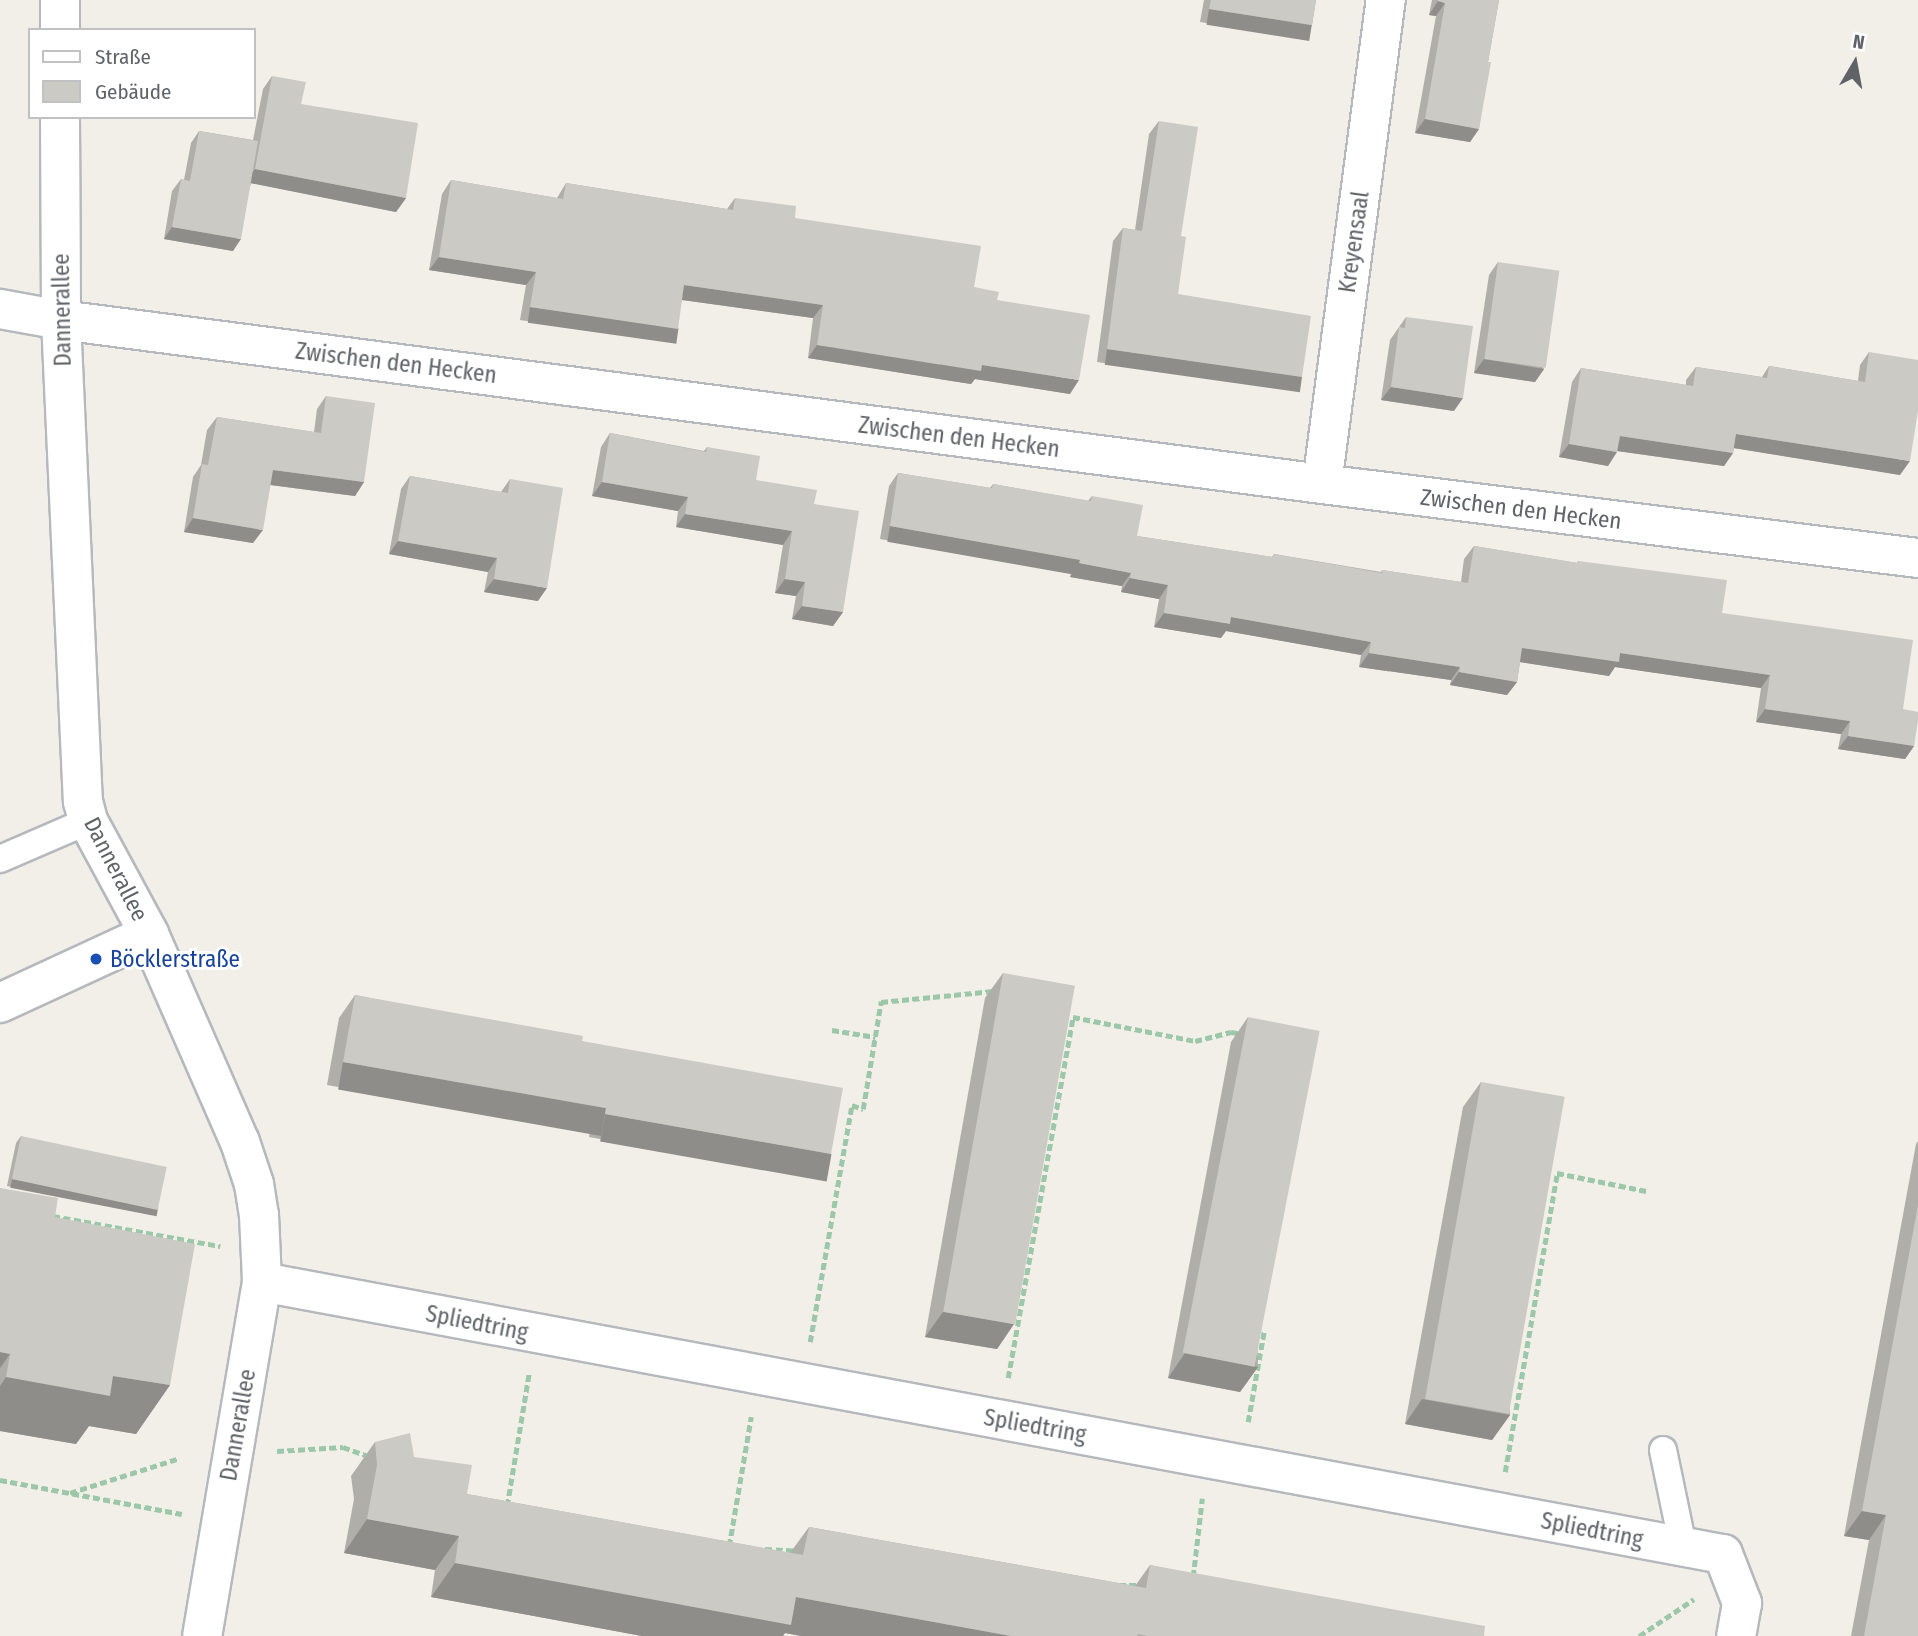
<!DOCTYPE html>
<meta charset="utf-8">
<style>
body{margin:0}
#map{position:relative;width:1918px;height:1636px;overflow:hidden;background:#f1efe8;font-family:"Fira Sans Condensed",sans-serif}
div>[style]{position:absolute}
.path>*{height:4.5px;margin-top:-2.25px;transform-origin:0;background:repeating-linear-gradient(90deg,#9cc7a9 0 7px,transparent 0 10.5px)}
.roads{filter:drop-shadow(2px 0 #b5b8bc) drop-shadow(-2px 0 #b5b8bc) drop-shadow(0 2px #b5b8bc) drop-shadow(0 -2px #b5b8bc)}
.service>*{height:26px;margin:-13px;padding:0 13px;transform-origin:13px;border-radius:13px;background:#fff}
.minor>*{height:38px;margin:-19px;padding:0 19px;transform-origin:19px;border-radius:19px;background:#fff}
.tertiary>*{height:38px;margin:-19px;padding:0 19px;transform-origin:19px;border-radius:19px;background:#fff}
.wall>*{inset:0;background:#afaea9}
.shaded-wall>*{inset:0;background:#8f8d8a;transform-origin:0 0}
.building>*{inset:0;background:#cccac5;transform-origin:0 0}
.dots>*{width:19px;height:19px;translate:-50% -50%;box-sizing:border-box;border:4px solid #fff;border-radius:50%}
span{translate:-50% -50%;white-space:nowrap;text-align:center;line-height:1.15;-webkit-text-stroke:6px #fff;paint-order:stroke}
.street-label{font-size:23px;color:#5f6368}
.transit-label{font-size:23px;color:#164399}
.left{translate:0 -50%;text-align:left}
.legend{position:absolute;left:28px;top:28px;width:228px;height:91px;box-sizing:border-box;background:#fff;border:2px solid #bfc1c3;margin:0;padding:9px 12px;list-style:none;font-size:21px;color:#5f6368}
.legend li{display:flex;align-items:center;gap:14px;height:35px}
.legend b{width:35px;border:2px solid #bfc1c3}
.north{position:absolute;left:1820px;top:28px;width:70px;height:70px;-webkit-text-stroke:5px #fff;paint-order:stroke;rotate:10deg;font-size:19px;font-weight:700;line-height:28px;text-align:center;color:#5f6368}
.north::after{content:'';display:block;margin:auto;width:24px;height:32px;background:#5f6368;clip-path:polygon(50% 0,100% 100%,50% 72%,0 100%)}
</style>
<div id="map">
<div class="path">
<div style="left:832px;top:1030px;width:44px;rotate:9.2deg"></div>
<div style="left:53px;top:1216px;width:170px;rotate:10.2deg"></div>
<div style="left:810px;top:1342px;width:241px;rotate:-80deg"></div>
<div style="left:852px;top:1105px;width:12px;rotate:20deg"></div>
<div style="left:863px;top:1109px;width:109px;rotate:-80.5deg"></div>
<div style="left:881px;top:1002px;width:113px;rotate:-5.6deg"></div>
<div style="left:1008px;top:1378px;width:367px;rotate:-79.8deg"></div>
<div style="left:1073px;top:1017px;width:124px;rotate:11.1deg"></div>
<div style="left:1195px;top:1041px;width:37px;rotate:-14deg"></div>
<div style="left:1231px;top:1032px;width:12px;rotate:9deg"></div>
<div style="left:1248px;top:1422px;width:92px;rotate:-80deg"></div>
<div style="left:277px;top:1451px;width:66px;rotate:-3.5deg"></div>
<div style="left:343px;top:1447px;width:27px;rotate:20deg"></div>
<div style="left:1505px;top:1472px;width:303px;rotate:-80.1deg"></div>
<div style="left:1557px;top:1173px;width:91px;rotate:11.4deg"></div>
<div style="left:0;top:1480px;width:185px;rotate:10.6deg"></div>
<div style="left:70px;top:1493px;width:115px;rotate:-17.7deg"></div>
<div style="left:507px;top:1506px;width:135px;rotate:-80.6deg"></div>
<div style="left:729px;top:1546px;width:131px;rotate:-80.3deg"></div>
<div style="left:765px;top:1549px;width:33px;rotate:3deg"></div>
<div style="left:1193px;top:1577px;width:79px;rotate:-83.4deg"></div>
<div style="left:1119px;top:1585px;width:22px"></div>
<div style="left:1639px;top:1636px;width:66px;rotate:-33.9deg"></div>
</div>
<div class="roads">
<div class="service">
<div style="left:0;top:859px;width:96px;rotate:-23.4deg"></div>
<div style="left:1663px;top:1450px;width:99px;rotate:78.3deg"></div>
</div>
<div class="minor">
<div style="left:0;top:309px;width:62px;rotate:10.2deg"></div>
<div style="left:61px;top:320px;width:1272px;rotate:7.41deg"></div>
<div style="left:1322px;top:484px;width:601px;rotate:7.08deg"></div>
<div style="left:1322px;top:484px;width:488px;rotate:-82.5deg"></div>
<div style="left:0;top:1003px;width:164px;rotate:-24.8deg"></div>
<div style="left:262px;top:1282px;width:1486px;rotate:10.55deg"></div>
<div style="left:1723px;top:1554px;width:53px;rotate:68.8deg"></div>
<div style="left:1742px;top:1603px;width:34px;rotate:100deg"></div>
</div>
<div class="tertiary">
<div style="left:60px;top:0;width:30px;rotate:90deg"></div>
<div style="left:60px;top:117px;width:203px;rotate:89.7deg"></div>
<div style="left:61px;top:320px;width:482px;rotate:87.4deg"></div>
<div style="left:83px;top:801px;width:21px;rotate:76deg"></div>
<div style="left:88px;top:821px;width:128px;rotate:61.6deg"></div>
<div style="left:149px;top:934px;width:227px;rotate:66.4deg"></div>
<div style="left:240px;top:1142px;width:44px;rotate:71.6deg"></div>
<div style="left:254px;top:1184px;width:31px;rotate:81deg"></div>
<div style="left:259px;top:1215px;width:67px;rotate:87.4deg"></div>
<div style="left:262px;top:1282px;width:359px;rotate:99.6deg"></div>
</div>
</div>
<div class="wall">
<div style="clip-path:polygon(1204px 0,1316px 0,1312px 25px,1303px 38px,1200px 22px)"></div>
<div style="clip-path:polygon(1432px 0,1499px 0,1488px 62px,1479px 129px,1470px 142px,1415px 133px,1436px 16px,1429px 15px)"></div>
<div style="clip-path:polygon(272px 76px,301px 104px,406px 198px,396px 212px,251px 183px,233px 251px,164px 239px,172px 191px,181px 179px,184px 180px,191px 143px,199px 131px,253px 140px,263px 89px)"></div>
<div style="clip-path:polygon(1159px 121px,1181px 236px,1178px 294px,1302px 377px,1292px 390px,1097px 362px,1113px 241px,1123px 228px,1135px 230px,1149px 134px)"></div>
<div style="clip-path:polygon(451px 180px,557px 198px,566px 183px,727px 209px,735px 198px,795px 218px,974px 287px,997px 300px,1070px 394px,975px 379px,971px 384px,808px 358px,813px 318px,682px 300px,668px 342px,520px 320px,526px 285px,429px 270px,442px 194px)"></div>
<div style="clip-path:polygon(1498px 262px,1544px 369px,1535px 382px,1474px 373px,1489px 275px)"></div>
<div style="clip-path:polygon(1406px 317px,1454px 411px,1381px 400px,1390px 340px)"></div>
<div style="clip-path:polygon(1869px 352px,1900px 475px,1734px 448px,1733px 453px,1724px 466px,1617px 451px,1608px 466px,1559px 457px,1572px 382px,1581px 368px,1686px 385px,1686px 380px,1696px 367px,1762px 377px,1769px 366px,1858px 381px,1860px 365px)"></div>
<div style="clip-path:polygon(326px 396px,364px 482px,355px 496px,270px 485px,253px 543px,184px 532px,193px 477px,201px 465px,207px 430px,217px 417px,314px 432px,317px 409px)"></div>
<div style="clip-path:polygon(610px 433px,704px 451px,707px 447px,756px 480px,814px 504px,843px 612px,833px 626px,792px 619px,796px 596px,775px 593px,783px 545px,676px 527px,678px 511px,592px 496px,601px 447px)"></div>
<div style="clip-path:polygon(898px 473px,990px 488px,993px 484px,1088px 501px,1092px 496px,1137px 536px,1272px 557px,1274px 554px,1381px 572px,1382px 570px,1461px 582px,1464px 559px,1474px 546px,1577px 563px,1578px 561px,1722px 613px,1903px 709px,1914px 746px,1905px 759px,1838px 749px,1841px 734px,1756px 722px,1761px 688px,1615px 667px,1609px 676px,1520px 662px,1517px 682px,1507px 695px,1450px 685px,1451px 680px,1359px 667px,1361px 655px,1226px 631px,1221px 638px,1154px 627px,1159px 599px,1121px 592px,1122px 586px,1070px 577px,1071px 573px,880px 539px,889px 486px)"></div>
<div style="clip-path:polygon(410px 476px,501px 492px,510px 479px,538px 601px,484px 592px,488px 572px,389px 554px,401px 489px)"></div>
<div style="clip-path:polygon(1003px 973px,1014px 1324px,997px 1349px,925px 1337px,985px 998px)"></div>
<div style="clip-path:polygon(355px 995px,582px 1041px,831px 1154px,815px 1177px,589px 1137px,590px 1131px,327px 1085px,339px 1018px)"></div>
<div style="clip-path:polygon(1248px 1017px,1258px 1367px,1240px 1392px,1168px 1378px,1231px 1042px)"></div>
<div style="clip-path:polygon(1481px 1082px,1510px 1415px,1492px 1440px,1405px 1424px,1463px 1107px)"></div>
<div style="clip-path:polygon(21px 1136px,153px 1215px,7px 1186px,16px 1143px)"></div>
<div style="clip-path:polygon(1918px 1141px,1918px 1636px,1851px 1636px,1869px 1540px,1844px 1536px,1916px 1144px)"></div>
<div style="clip-path:polygon(0 1188px,55px 1217px,170px 1385px,136px 1434px,89px 1426px,76px 1444px,0 1431px)"></div>
<div style="clip-path:polygon(375px 1442px,414px 1457px,467px 1494px,790px 1553px,809px 1527px,1135px 1586px,1150px 1565px,1484px 1636px,801px 1636px,785px 1633px,783px 1636px,642px 1636px,431px 1597px,435px 1570px,344px 1553px,354px 1499px,351px 1476px)"></div>
</div>
<div class="shaded-wall">
<div style="clip-path:polygon(1438px 1px,1445px 3px,1436px 16px,1429px 15px)"></div>
<div style="left:1209px;top:9px;width:104px;height:16px;rotate:9deg"></div>
<div style="clip-path:polygon(1425px 119px,1479px 129px,1470px 142px,1415px 133px)"></div>
<div style="clip-path:polygon(255px 169px,406px 198px,396px 212px,245px 182px)"></div>
<div style="clip-path:polygon(172px 227px,241px 239px,233px 251px,164px 239px)"></div>
<div style="clip-path:polygon(439px 257px,536px 272px,526px 285px,429px 270px)"></div>
<div style="clip-path:polygon(684px 285px,823px 305px,813px 318px,675px 299px)"></div>
<div style="left:530px;top:307px;width:150px;height:16px;rotate:8deg"></div>
<div style="clip-path:polygon(817px 345px,982px 365px,1079px 380px,1070px 394px,975px 379px,971px 384px,808px 358px)"></div>
<div style="left:1107px;top:349px;width:197px;height:16px;rotate:8deg"></div>
<div style="clip-path:polygon(1484px 359px,1544px 369px,1535px 382px,1474px 373px)"></div>
<div style="clip-path:polygon(1391px 387px,1463px 398px,1454px 411px,1381px 400px)"></div>
<div style="clip-path:polygon(1736px 434px,1910px 461px,1900px 475px,1727px 447px)"></div>
<div style="clip-path:polygon(1620px 436px,1733px 453px,1724px 466px,1610px 450px)"></div>
<div style="clip-path:polygon(1569px 444px,1617px 452px,1608px 466px,1559px 457px)"></div>
<div style="clip-path:polygon(273px 470px,364px 482px,355px 496px,263px 484px)"></div>
<div style="clip-path:polygon(602px 482px,688px 497px,678px 511px,592px 496px)"></div>
<div style="clip-path:polygon(685px 514px,792px 531px,783px 545px,676px 527px)"></div>
<div style="clip-path:polygon(193px 518px,263px 530px,253px 543px,184px 532px)"></div>
<div style="left:890px;top:526px;width:193px;height:16px;rotate:10deg"></div>
<div style="clip-path:polygon(398px 541px,497px 558px,488px 572px,389px 554px)"></div>
<div style="clip-path:polygon(1079px 563px,1131px 573px,1122px 586px,1070px 577px)"></div>
<div style="clip-path:polygon(1130px 578px,1168px 585px,1159px 599px,1121px 592px)"></div>
<div style="clip-path:polygon(494px 579px,547px 588px,538px 601px,484px 592px)"></div>
<div style="clip-path:polygon(785px 579px,805px 582px,796px 596px,775px 593px)"></div>
<div style="clip-path:polygon(802px 606px,843px 612px,833px 626px,792px 619px)"></div>
<div style="clip-path:polygon(1164px 613px,1231px 617px,1371px 642px,1361px 655px,1226px 631px,1221px 638px,1154px 627px)"></div>
<div style="clip-path:polygon(1522px 648px,1620px 653px,1770px 675px,1761px 688px,1615px 667px,1609px 676px,1513px 661px)"></div>
<div style="clip-path:polygon(1369px 653px,1460px 667px,1451px 680px,1359px 667px)"></div>
<div style="clip-path:polygon(1459px 672px,1517px 682px,1507px 695px,1450px 685px)"></div>
<div style="clip-path:polygon(1765px 709px,1850px 721px,1841px 734px,1756px 722px)"></div>
<div style="clip-path:polygon(1848px 736px,1914px 746px,1905px 759px,1838px 749px)"></div>
<div style="left:343px;top:1062px;width:267px;height:28px;rotate:10deg"></div>
<div style="left:605px;top:1114px;width:230px;height:28px;rotate:10deg"></div>
<div style="left:12px;top:1179px;width:149px;height:9px;rotate:11deg"></div>
<div style="clip-path:polygon(943px 1312px,1014px 1324px,997px 1349px,925px 1337px)"></div>
<div style="clip-path:polygon(0 1352px,10px 1354px,0 1368px)"></div>
<div style="clip-path:polygon(1185px 1353px,1258px 1367px,1240px 1392px,1168px 1378px)"></div>
<div style="clip-path:polygon(113px 1376px,170px 1385px,136px 1434px,89px 1426px,76px 1444px,0 1431px,0 1386px,6px 1377px)"></div>
<div style="clip-path:polygon(1422px 1399px,1510px 1415px,1492px 1440px,1405px 1424px)"></div>
<div style="clip-path:polygon(1862px 1511px,1886px 1515px,1869px 1540px,1844px 1536px)"></div>
<div style="clip-path:polygon(367px 1519px,459px 1536px,435px 1570px,344px 1553px)"></div>
<div style="clip-path:polygon(455px 1563px,796px 1597px,1011px 1636px,801px 1636px,785px 1633px,783px 1636px,642px 1636px,431px 1597px)"></div>
</div>
<div class="building">
<div style="clip-path:polygon(1211px 0,1316px 0,1312px 25px,1209px 9px)"></div>
<div style="clip-path:polygon(1438px 0,1499px 0,1488px 62px,1491px 62px,1479px 129px,1425px 119px,1445px 3px,1438px 1px)"></div>
<div style="clip-path:polygon(272px 76px,306px 82px,301px 104px,418px 123px,406px 198px,255px 169px)"></div>
<div style="clip-path:polygon(1159px 121px,1198px 127px,1181px 236px,1186px 237px,1178px 294px,1311px 316px,1302px 377px,1107px 349px,1123px 228px,1142px 231px)"></div>
<div style="clip-path:polygon(199px 131px,258px 141px,241px 239px,172px 227px,181px 179px,190px 181px)"></div>
<div style="clip-path:polygon(451px 180px,563px 199px,566px 183px,733px 210px,735px 198px,796px 206px,795px 218px,981px 246px,974px 287px,999px 292px,997px 300px,1090px 315px,1079px 380px,982px 365px,981px 371px,817px 345px,823px 305px,684px 285px,678px 329px,530px 307px,536px 272px,439px 257px)"></div>
<div style="left:1498px;top:262px;width:62px;height:98px;rotate:8deg"></div>
<div style="clip-path:polygon(1406px 317px,1473px 326px,1463px 398px,1391px 387px,1399px 327px,1405px 328px)"></div>
<div style="clip-path:polygon(1869px 352px,1918px 360px,1918px 411px,1910px 461px,1736px 434px,1733px 453px,1620px 436px,1617px 452px,1569px 444px,1581px 368px,1693px 386px,1696px 367px,1767px 378px,1769px 366px,1865px 382px)"></div>
<div style="clip-path:polygon(326px 396px,375px 403px,364px 482px,273px 470px,263px 530px,193px 518px,202px 464px,208px 465px,217px 417px,321px 433px)"></div>
<div style="clip-path:polygon(610px 433px,706px 452px,707px 447px,760px 456px,756px 480px,817px 490px,814px 504px,859px 511px,843px 612px,802px 606px,805px 582px,785px 579px,792px 531px,685px 514px,688px 497px,602px 482px)"></div>
<div style="clip-path:polygon(898px 473px,992px 488px,993px 484px,1091px 501px,1092px 496px,1143px 505px,1137px 536px,1273px 557px,1274px 554px,1382px 573px,1382px 570px,1468px 583px,1474px 546px,1578px 563px,1578px 561px,1727px 580px,1722px 613px,1913px 640px,1903px 709px,1918px 712px,1918px 721px,1914px 746px,1848px 736px,1850px 721px,1765px 709px,1770px 675px,1620px 653px,1619px 662px,1522px 648px,1517px 682px,1459px 672px,1460px 667px,1369px 653px,1371px 642px,1231px 617px,1230px 624px,1164px 613px,1168px 585px,1130px 578px,1131px 573px,1079px 563px,1080px 560px,890px 526px)"></div>
<div style="clip-path:polygon(410px 476px,508px 493px,510px 479px,563px 488px,547px 588px,494px 579px,497px 558px,398px 541px)"></div>
<div style="left:1003px;top:973px;width:73px;height:344px;rotate:10deg"></div>
<div style="clip-path:polygon(355px 995px,583px 1036px,582px 1041px,843px 1088px,831px 1154px,605px 1114px,606px 1108px,343px 1062px)"></div>
<div style="left:1248px;top:1017px;width:73px;height:342px;rotate:11deg"></div>
<div style="left:1481px;top:1082px;width:85px;height:322px;rotate:10deg"></div>
<div style="left:21px;top:1136px;width:149px;height:44px;rotate:12deg"></div>
<div style="clip-path:polygon(0 1188px,58px 1198px,55px 1217px,195px 1244px,170px 1385px,113px 1376px,110px 1396px,6px 1377px,10px 1354px,0 1352px)"></div>
<div style="clip-path:polygon(1918px 1205px,1918px 1636px,1864px 1636px,1886px 1515px,1862px 1511px)"></div>
<div style="clip-path:polygon(410px 1433px,414px 1457px,472px 1465px,467px 1494px,803px 1555px,809px 1527px,1146px 1588px,1150px 1565px,1485px 1626px,1484px 1636px,1148px 1636px,1138px 1634px,1137px 1636px,1011px 1636px,796px 1597px,791px 1625px,455px 1563px,459px 1536px,367px 1519px,377px 1465px,375px 1442px)"></div>
</div>
<div class="dots">
<div style="left:96px;top:959px;background:#1a4fb4"></div>
</div>
<div class="street-label">
<span style="left:1354px;top:242px;rotate:-82deg">Kreyensaal</span>
<span style="left:62px;top:310px;rotate:-91deg">Dannerallee</span>
<span style="left:396px;top:363px;rotate:7deg">Zwischen den Hecken</span>
<span style="left:959px;top:437px;rotate:7deg">Zwischen den Hecken</span>
<span style="left:1521px;top:509px;rotate:7deg">Zwischen den Hecken</span>
<span style="left:116px;top:869px;rotate:63deg">Dannerallee</span>
<span style="left:477px;top:1323px;rotate:11deg">Spliedtring</span>
<span style="left:238px;top:1425px;rotate:-80deg">Dannerallee</span>
<span style="left:1035px;top:1426px;rotate:10deg">Spliedtring</span>
<span style="left:1592px;top:1530px;rotate:11deg">Spliedtring</span>
</div>
<div class="transit-label">
<span class="left" style="left:110px;top:959px">Böcklerstraße</span>
</div>
<ul class="legend">
<li><b style="height:9px;background:#fff"></b>Straße</li>
<li><b style="height:19px;background:#cccac5"></b>Gebäude</li>
</ul>
<div class="north">N</div>
</div>
